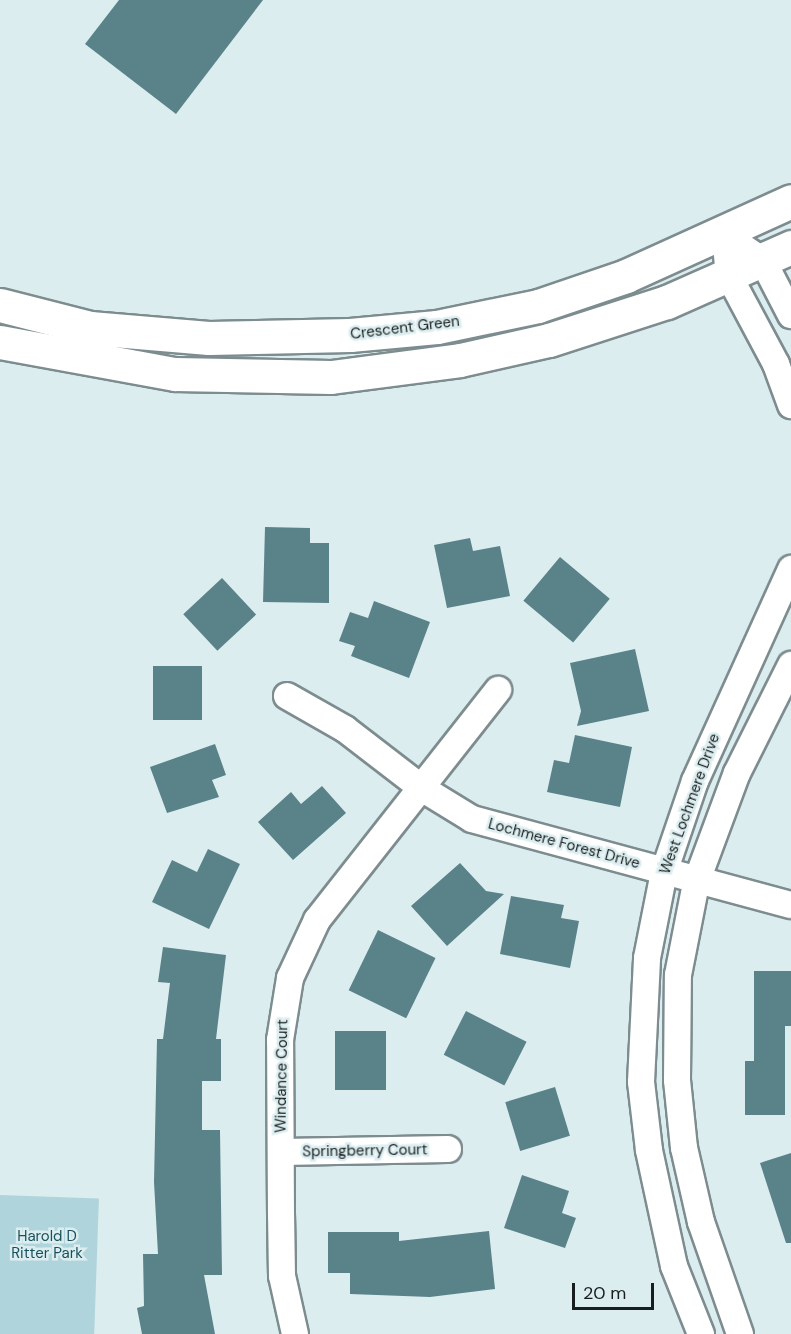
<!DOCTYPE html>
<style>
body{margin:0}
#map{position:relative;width:791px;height:1334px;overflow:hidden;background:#dcedf0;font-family:"DM Sans",sans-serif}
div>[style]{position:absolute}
.green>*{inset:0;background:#b0d4db;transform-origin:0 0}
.building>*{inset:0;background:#598289;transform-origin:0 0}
.roads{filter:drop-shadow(2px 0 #7d8c8f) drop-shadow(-2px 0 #7d8c8f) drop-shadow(0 2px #7d8c8f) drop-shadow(0 -2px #7d8c8f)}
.street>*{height:26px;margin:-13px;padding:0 13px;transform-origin:13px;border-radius:13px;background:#fff}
.secondary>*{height:33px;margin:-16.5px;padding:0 16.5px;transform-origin:16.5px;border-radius:16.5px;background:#fff}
span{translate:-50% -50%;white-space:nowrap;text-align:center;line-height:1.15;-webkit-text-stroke:5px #dcedf0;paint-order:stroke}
.street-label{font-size:15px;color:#181e1f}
.park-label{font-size:15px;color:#17525c}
.scale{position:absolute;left:572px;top:1283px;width:82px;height:27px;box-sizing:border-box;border:3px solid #181e1f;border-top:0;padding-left:8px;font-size:18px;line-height:21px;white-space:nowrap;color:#181e1f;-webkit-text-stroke:4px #dcedf0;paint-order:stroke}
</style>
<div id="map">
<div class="green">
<div style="left:0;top:1195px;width:99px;height:139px;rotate:2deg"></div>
</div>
<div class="building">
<div style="clip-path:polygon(119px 0,263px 0,176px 114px,85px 44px)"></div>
<div style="clip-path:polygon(265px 527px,310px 528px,310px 543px,329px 543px,329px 603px,263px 602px)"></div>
<div style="clip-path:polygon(470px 538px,473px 551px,500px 546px,510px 596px,447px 608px,434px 545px)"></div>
<div style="left:560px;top:557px;width:65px;height:57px;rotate:40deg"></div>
<div style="left:222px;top:578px;width:50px;height:53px;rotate:47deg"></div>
<div style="clip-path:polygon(374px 601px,430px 622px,409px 678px,351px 656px,355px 646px,339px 641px,350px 612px,368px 618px)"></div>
<div style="clip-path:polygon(635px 649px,649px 711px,577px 726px,581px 711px,570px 663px)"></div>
<div style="left:153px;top:666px;width:49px;height:54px"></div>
<div style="clip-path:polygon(575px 735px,632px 747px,620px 807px,547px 792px,554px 760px,569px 763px)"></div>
<div style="clip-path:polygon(215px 744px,226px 775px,212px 780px,219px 797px,167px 813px,150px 767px)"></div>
<div style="clip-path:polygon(322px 786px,346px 813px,293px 860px,258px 822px,291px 792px,301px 804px)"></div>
<div style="clip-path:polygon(208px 849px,240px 864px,209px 929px,152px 902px,172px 860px,197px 872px)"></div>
<div style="clip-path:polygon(460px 863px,486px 891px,504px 894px,447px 946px,411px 906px)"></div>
<div style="clip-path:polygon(511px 896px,564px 905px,561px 918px,579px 921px,570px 968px,500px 954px)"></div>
<div style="left:378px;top:930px;width:64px;height:67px;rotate:26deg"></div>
<div style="clip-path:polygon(163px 947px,226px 955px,216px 1039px,221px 1039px,221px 1081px,202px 1081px,202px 1130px,220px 1130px,222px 1275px,204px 1275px,215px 1334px,142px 1334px,137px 1308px,144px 1306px,143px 1254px,158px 1254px,154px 1182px,157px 1039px,163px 1039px,170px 983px,158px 982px)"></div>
<div style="clip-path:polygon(754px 971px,791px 971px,791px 1026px,785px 1026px,785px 1115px,745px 1115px,745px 1061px,754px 1061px)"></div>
<div style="left:466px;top:1011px;width:68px;height:49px;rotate:27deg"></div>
<div style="left:335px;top:1031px;width:51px;height:59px"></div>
<div style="left:555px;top:1087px;width:51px;height:52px;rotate:73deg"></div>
<div style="clip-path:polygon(791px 1153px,791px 1243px,786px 1243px,760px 1163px)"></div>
<div style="clip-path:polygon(522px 1175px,569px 1191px,562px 1213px,576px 1218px,565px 1248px,504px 1228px)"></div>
<div style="clip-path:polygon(489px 1231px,495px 1289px,430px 1297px,350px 1294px,350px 1273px,328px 1273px,328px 1232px,399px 1232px,399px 1241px)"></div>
</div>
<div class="roads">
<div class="street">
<div style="left:725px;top:235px;width:41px;rotate:84.4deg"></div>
<div style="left:729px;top:276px;width:100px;rotate:61.9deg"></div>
<div style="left:776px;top:364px;width:44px;rotate:69.9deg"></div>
<div style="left:725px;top:235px;width:46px;rotate:34.4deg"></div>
<div style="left:763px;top:261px;width:61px;rotate:62.6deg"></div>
<div style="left:287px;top:696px;width:67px;rotate:29.6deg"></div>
<div style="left:345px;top:729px;width:98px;rotate:37.6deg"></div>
<div style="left:423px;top:789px;width:57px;rotate:31.5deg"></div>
<div style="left:472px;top:819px;width:330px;rotate:15.1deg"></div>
<div style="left:281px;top:1152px;width:167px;rotate:-1deg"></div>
<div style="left:295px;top:1334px;width:59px;rotate:-102.6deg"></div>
<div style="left:282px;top:1276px;width:61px;rotate:-90.9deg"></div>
<div style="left:281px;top:1215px;width:175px;rotate:-90.3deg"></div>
<div style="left:280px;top:1040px;width:63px;rotate:-80.8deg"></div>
<div style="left:290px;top:978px;width:64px;rotate:-65deg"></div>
<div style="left:317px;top:920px;width:293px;rotate:-51.8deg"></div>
<div style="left:701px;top:1334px;width:73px;rotate:-111.7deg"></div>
<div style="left:674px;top:1266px;width:119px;rotate:-102.2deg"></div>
<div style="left:649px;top:1150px;width:68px;rotate:-96.7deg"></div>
<div style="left:641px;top:1082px;width:124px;rotate:-87.2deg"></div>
<div style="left:647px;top:958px;width:88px;rotate:-78.8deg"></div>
<div style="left:664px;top:872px;width:96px;rotate:-71.2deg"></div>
<div style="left:695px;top:781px;width:233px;rotate:-65.6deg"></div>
<div style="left:740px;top:1334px;width:119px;rotate:-109.2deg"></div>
<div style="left:701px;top:1222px;width:76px;rotate:-102.9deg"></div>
<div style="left:684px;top:1148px;width:68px;rotate:-95.9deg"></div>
<div style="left:677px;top:1080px;width:105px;rotate:-89.5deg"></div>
<div style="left:678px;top:975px;width:94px;rotate:-78.9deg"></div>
<div style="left:696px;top:883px;width:117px;rotate:-69.6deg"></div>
<div style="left:737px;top:773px;width:121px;rotate:-63.4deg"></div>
</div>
<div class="secondary">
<div style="left:0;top:305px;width:93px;rotate:14.3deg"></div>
<div style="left:90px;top:328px;width:119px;rotate:4.8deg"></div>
<div style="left:209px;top:338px;width:141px;rotate:-1.2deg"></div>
<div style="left:350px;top:335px;width:87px;rotate:-5.3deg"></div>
<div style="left:437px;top:327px;width:103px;rotate:-11.7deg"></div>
<div style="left:538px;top:306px;width:93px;rotate:-18.8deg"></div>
<div style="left:626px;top:276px;width:181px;rotate:-24.4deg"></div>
<div style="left:0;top:342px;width:178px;rotate:10.4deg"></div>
<div style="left:175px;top:374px;width:156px;rotate:1.1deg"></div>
<div style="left:331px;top:377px;width:130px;rotate:-7.5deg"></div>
<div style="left:460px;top:360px;width:91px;rotate:-12.7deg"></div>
<div style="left:549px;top:340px;width:124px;rotate:-17.9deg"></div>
<div style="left:667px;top:302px;width:136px;rotate:-23.9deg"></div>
</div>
</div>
<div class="street-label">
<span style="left:405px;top:328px;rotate:-7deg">Crescent Green</span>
<span style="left:690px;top:804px;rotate:-70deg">West Lochmere Drive</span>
<span style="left:564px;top:844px;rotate:15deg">Lochmere Forest Drive</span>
<span style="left:282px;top:1076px;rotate:-89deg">Windance Court</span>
<span style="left:365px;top:1151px;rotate:-1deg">Springberry Court</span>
</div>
<div class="park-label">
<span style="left:47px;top:1245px">Harold D<br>Ritter Park</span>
</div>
<div class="scale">20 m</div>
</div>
